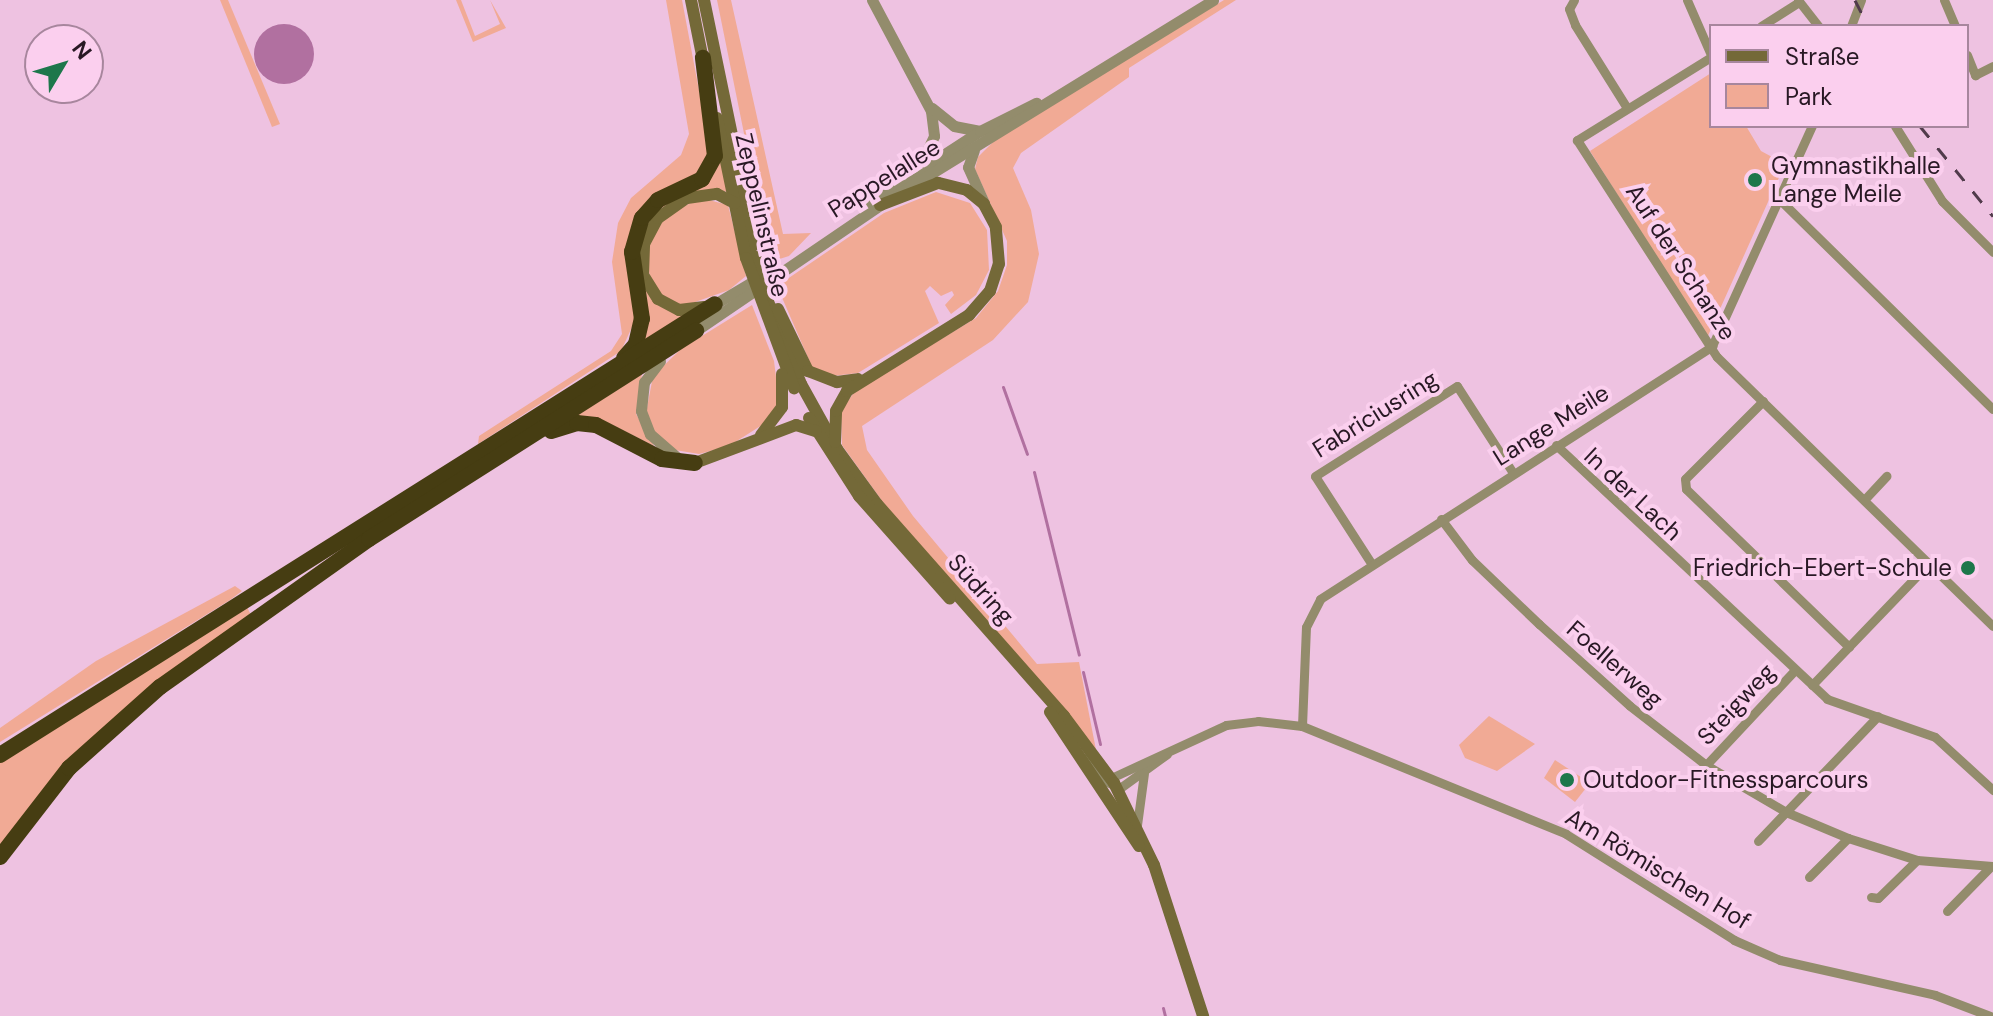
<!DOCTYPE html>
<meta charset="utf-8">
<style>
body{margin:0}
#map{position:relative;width:1993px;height:1016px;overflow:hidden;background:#eec2e1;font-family:"DM Sans",sans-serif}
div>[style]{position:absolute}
.green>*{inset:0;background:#f1aa95}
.water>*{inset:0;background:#b170a0}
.round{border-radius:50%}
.stream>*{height:3px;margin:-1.5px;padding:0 1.5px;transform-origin:1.5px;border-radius:1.5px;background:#b170a0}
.minor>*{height:9px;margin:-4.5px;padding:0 4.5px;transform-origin:4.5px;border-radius:4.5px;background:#938c6c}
.tertiary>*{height:11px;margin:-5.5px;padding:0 5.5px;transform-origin:5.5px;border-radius:5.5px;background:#938c6c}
.secondary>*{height:12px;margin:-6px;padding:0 6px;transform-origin:6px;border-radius:6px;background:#746938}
.motorway>*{height:16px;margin:-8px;padding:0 8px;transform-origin:8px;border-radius:8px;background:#463d12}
.rail>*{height:3px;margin-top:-1.5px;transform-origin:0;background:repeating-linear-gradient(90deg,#513b4b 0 14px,transparent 0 28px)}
.dots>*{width:22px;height:22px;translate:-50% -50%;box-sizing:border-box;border:4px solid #fbcfee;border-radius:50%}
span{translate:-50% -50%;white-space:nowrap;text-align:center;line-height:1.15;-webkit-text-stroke:8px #fbcfee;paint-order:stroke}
.poi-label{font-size:24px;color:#281824}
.left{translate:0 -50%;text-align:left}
.right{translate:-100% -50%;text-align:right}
.street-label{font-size:24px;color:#281824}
.legend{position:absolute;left:1709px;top:24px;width:260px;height:104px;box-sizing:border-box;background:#fbcfee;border:2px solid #a7869d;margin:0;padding:10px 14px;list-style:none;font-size:24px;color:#281824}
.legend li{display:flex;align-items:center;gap:16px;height:40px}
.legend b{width:40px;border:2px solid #a7869d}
.north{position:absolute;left:24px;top:24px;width:80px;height:80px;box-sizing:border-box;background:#fbcfee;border:2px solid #a7869d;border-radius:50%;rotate:52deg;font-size:22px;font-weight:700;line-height:32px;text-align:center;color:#281824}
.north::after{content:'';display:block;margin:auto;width:28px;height:36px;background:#1d774b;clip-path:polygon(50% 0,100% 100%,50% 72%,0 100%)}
</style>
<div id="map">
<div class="green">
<div style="clip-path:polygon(220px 0,228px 0,280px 124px,272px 127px)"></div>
<div style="clip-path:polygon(456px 0,461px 0,475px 36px,500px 24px,490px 0,506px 28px,473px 42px)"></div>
<div style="clip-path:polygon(666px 0,682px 0,710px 149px,705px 168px,632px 226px,626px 265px,638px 314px,621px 351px,478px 444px,479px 436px,611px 351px,622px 334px,612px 262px,618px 223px,631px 198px,681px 155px,689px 134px)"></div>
<div style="clip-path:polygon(717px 0,731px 0,783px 234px,811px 233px,789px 256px,770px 262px)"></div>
<div style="clip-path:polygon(1224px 0,1236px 0,1129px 68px,1129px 77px,1021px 153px,1013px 168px,1031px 210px,1039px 254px,1028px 302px,993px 340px,862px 426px,867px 450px,913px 516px,1037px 664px,1079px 662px,1096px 750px,890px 512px,842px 445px,841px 411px,855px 391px,976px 318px,998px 291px,1007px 265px,1007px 241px,975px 169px,978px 157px,996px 139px)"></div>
<div style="clip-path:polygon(1711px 73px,1711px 126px,1746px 126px,1761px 151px,1785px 164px,1707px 338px,1590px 151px)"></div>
<div style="clip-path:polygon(720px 154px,729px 192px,713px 190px,678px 198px,660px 209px,644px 230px,638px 251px,644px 286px,659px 306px,689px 315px,639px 349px,647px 316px,636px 266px,639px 236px,663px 203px,707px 179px)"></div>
<div style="clip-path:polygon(936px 192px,970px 203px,987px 230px,989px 270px,976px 295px,951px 314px,945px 305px,954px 295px,952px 291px,941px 296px,930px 286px,925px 291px,939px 323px,858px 373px,832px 376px,812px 367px,777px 286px,884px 213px)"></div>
<div style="clip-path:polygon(701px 198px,728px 205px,746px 276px,729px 290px,684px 306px,663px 297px,650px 277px,646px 257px,651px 237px,668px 214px)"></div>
<div style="clip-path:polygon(752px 305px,774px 361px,779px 401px,765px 423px,729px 446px,699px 454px,675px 450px,655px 433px,646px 413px,653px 376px,681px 349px)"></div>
<div style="clip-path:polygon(642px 374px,636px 414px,654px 446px,604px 421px,573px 418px)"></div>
<div style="clip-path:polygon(235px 586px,242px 591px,230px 600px,0 742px,0 728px,96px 661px)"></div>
<div style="clip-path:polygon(247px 607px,251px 615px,167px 676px,0 850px,0 760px)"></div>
<div style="clip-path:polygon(1489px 716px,1535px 744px,1497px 771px,1465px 758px,1459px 745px)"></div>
<div style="clip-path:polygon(1555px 760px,1590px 783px,1575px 802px,1544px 778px)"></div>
</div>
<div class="water">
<div class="round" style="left:254px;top:24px;width:60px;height:60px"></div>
</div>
<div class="stream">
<div style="left:1003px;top:387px;width:71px;rotate:70.3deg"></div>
<div style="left:1034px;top:472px;width:188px;rotate:76.2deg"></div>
<div style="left:1083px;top:672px;width:74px;rotate:76.7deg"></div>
<div style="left:1163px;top:1008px;width:8px;rotate:76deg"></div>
</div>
<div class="minor">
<div style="left:1574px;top:0;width:10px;rotate:119deg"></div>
<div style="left:1569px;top:9px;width:17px;rotate:69deg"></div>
<div style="left:1575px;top:25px;width:98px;rotate:57.9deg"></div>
<div style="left:1687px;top:0;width:60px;rotate:66.4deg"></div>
<div style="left:1798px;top:0;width:33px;rotate:52deg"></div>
<div style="left:1944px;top:0;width:28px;rotate:67deg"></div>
<div style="left:1761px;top:26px;width:45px;rotate:-32.3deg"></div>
<div style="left:1851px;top:26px;width:28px;rotate:-69deg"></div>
<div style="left:1967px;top:55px;width:22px;rotate:68deg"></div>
<div style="left:1975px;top:75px;width:20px;rotate:-27deg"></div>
<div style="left:1711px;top:57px;width:158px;rotate:148.2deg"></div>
<div style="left:1577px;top:140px;width:258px;rotate:57.2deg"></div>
<div style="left:1717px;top:357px;width:385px;rotate:44.3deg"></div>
<div style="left:1895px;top:126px;width:89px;rotate:57.9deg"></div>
<div style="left:1942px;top:201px;width:72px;rotate:45deg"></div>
<div style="left:1778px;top:198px;width:301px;rotate:44.5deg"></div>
<div style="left:1763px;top:401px;width:110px;rotate:135deg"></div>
<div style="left:1685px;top:479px;width:10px;rotate:84deg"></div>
<div style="left:1686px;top:489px;width:227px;rotate:44.1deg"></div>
<div style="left:1556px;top:445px;width:371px;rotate:43.1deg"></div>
<div style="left:1827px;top:699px;width:114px;rotate:19.4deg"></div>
<div style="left:1935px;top:737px;width:79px;rotate:42.4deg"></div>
<div style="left:1864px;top:500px;width:33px;rotate:-47deg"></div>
<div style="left:1441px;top:519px;width:51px;rotate:52.9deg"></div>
<div style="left:1472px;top:560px;width:93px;rotate:43.7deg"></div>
<div style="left:1539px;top:624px;width:122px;rotate:42deg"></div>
<div style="left:1630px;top:706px;width:96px;rotate:37.8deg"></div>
<div style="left:1706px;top:765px;width:93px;rotate:30.4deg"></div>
<div style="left:1786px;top:812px;width:67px;rotate:22.8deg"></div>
<div style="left:1848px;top:838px;width:72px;rotate:17.7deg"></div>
<div style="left:1917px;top:860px;width:76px;rotate:4.5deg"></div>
<div style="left:1371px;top:563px;width:103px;rotate:-122.8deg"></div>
<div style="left:1315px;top:476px;width:168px;rotate:-32.4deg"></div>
<div style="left:1457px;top:386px;width:103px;rotate:57.2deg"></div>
<div style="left:1812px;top:685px;width:169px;rotate:-46.2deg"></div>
<div style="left:1302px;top:726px;width:99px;rotate:-87.7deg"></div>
<div style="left:1306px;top:627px;width:31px;rotate:-63deg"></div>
<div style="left:1320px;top:599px;width:467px;rotate:-32.8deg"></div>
<div style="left:1712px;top:346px;width:242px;rotate:-65.6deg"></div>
<div style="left:1086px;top:758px;width:30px;rotate:50deg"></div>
<div style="left:1105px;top:781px;width:17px;rotate:25deg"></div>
<div style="left:1120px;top:788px;width:58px;rotate:-35.9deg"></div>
<div style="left:1706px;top:765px;width:130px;rotate:-46.9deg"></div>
<div style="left:1111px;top:778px;width:127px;rotate:-24.7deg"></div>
<div style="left:1226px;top:725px;width:32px;rotate:-7deg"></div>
<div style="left:1258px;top:721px;width:44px;rotate:6.5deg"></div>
<div style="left:1302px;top:726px;width:285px;rotate:22.2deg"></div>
<div style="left:1566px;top:834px;width:199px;rotate:32.2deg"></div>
<div style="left:1734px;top:940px;width:50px;rotate:23.5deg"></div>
<div style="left:1780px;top:960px;width:159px;rotate:12.7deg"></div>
<div style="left:1935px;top:995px;width:59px;rotate:20.9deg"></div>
<div style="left:1137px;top:825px;width:52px;rotate:-82.3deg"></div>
<div style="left:1758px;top:841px;width:173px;rotate:-46.2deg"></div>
<div style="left:1809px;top:877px;width:55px;rotate:-45deg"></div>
<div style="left:1871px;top:897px;width:7px;rotate:8deg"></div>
<div style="left:1878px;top:898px;width:54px;rotate:-44.3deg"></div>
<div style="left:1947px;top:911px;width:63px;rotate:-45.6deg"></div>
</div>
<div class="tertiary">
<div style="left:872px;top:0;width:126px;rotate:62deg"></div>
<div style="left:931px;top:111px;width:25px;rotate:83deg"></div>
<div style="left:934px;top:136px;width:33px;rotate:115deg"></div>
<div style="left:932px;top:108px;width:28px;rotate:39deg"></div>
<div style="left:954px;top:126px;width:25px;rotate:11deg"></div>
<div style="left:974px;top:150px;width:18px;rotate:109deg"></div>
<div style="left:968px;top:167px;width:39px;rotate:66deg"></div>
<div style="left:866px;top:205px;width:136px;rotate:-33deg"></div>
<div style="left:980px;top:131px;width:63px;rotate:-26.6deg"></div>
<div style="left:715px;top:304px;width:43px;rotate:-30.7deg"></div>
<div style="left:691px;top:334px;width:229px;rotate:-34.3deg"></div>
<div style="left:880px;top:205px;width:391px;rotate:-31.6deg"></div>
<div style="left:660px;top:361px;width:26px;rotate:127deg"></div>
<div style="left:644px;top:382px;width:29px;rotate:96deg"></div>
<div style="left:641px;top:411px;width:25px;rotate:69deg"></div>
<div style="left:650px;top:434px;width:37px;rotate:41deg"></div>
</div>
<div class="secondary">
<div style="left:691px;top:0;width:66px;rotate:78.7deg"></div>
<div style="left:704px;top:0;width:300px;rotate:78.3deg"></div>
<div style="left:765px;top:294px;width:97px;rotate:68.2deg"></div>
<div style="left:801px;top:384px;width:74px;rotate:61deg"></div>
<div style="left:837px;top:449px;width:68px;rotate:54deg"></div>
<div style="left:877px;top:504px;width:283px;rotate:48.6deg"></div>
<div style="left:1064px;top:716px;width:84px;rotate:53.3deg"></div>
<div style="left:1114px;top:783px;width:91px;rotate:64deg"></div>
<div style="left:1154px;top:865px;width:159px;rotate:72deg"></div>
<div style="left:717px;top:118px;width:143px;rotate:78.3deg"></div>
<div style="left:746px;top:258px;width:139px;rotate:69.7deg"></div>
<div style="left:704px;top:307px;width:25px;rotate:173deg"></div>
<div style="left:679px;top:310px;width:24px;rotate:-152deg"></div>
<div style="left:658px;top:299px;width:28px;rotate:-122deg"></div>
<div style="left:643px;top:275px;width:31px;rotate:-88deg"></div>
<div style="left:644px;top:244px;width:30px;rotate:-62deg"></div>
<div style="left:658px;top:218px;width:35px;rotate:-35deg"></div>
<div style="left:687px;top:198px;width:30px;rotate:-8deg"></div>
<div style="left:717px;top:194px;width:20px;rotate:27deg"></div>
<div style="left:778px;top:309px;width:69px;rotate:64.2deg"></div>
<div style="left:808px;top:371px;width:31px;rotate:21deg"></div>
<div style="left:837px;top:382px;width:21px;rotate:-8deg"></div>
<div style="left:809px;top:418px;width:93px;rotate:57.3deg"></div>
<div style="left:859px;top:496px;width:137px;rotate:48.5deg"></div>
<div style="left:761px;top:435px;width:35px;rotate:-53deg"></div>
<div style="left:782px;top:407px;width:33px;rotate:-90deg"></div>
<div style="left:835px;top:442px;width:31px;rotate:-88deg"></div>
<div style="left:836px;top:411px;width:23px;rotate:-61deg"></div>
<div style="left:847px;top:391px;width:144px;rotate:-31.9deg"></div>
<div style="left:969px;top:315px;width:32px;rotate:-49deg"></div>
<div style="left:990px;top:291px;width:28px;rotate:-72deg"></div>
<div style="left:999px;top:264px;width:37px;rotate:-95deg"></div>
<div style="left:996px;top:227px;width:26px;rotate:-118deg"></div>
<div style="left:984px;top:204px;width:22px;rotate:-141deg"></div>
<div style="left:967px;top:190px;width:30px;rotate:-166deg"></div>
<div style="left:938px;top:183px;width:62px;rotate:159.2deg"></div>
<div style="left:695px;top:463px;width:108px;rotate:-20.6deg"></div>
<div style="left:796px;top:425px;width:21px;rotate:17deg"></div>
<div style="left:1050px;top:712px;width:161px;rotate:56.4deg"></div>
</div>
<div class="motorway">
<div style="left:624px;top:358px;width:18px;rotate:-49deg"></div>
<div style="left:636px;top:344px;width:26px;rotate:-77deg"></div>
<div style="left:642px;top:319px;width:68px;rotate:-98.5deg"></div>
<div style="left:632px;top:252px;width:35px;rotate:-74deg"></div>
<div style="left:642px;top:218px;width:24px;rotate:-48deg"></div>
<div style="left:658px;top:200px;width:49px;rotate:-25.5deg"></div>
<div style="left:702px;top:179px;width:26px;rotate:-61deg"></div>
<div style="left:715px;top:156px;width:99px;rotate:-97deg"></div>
<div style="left:551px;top:431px;width:27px;rotate:-17deg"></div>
<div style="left:577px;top:423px;width:19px;rotate:6deg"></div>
<div style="left:596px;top:425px;width:74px;rotate:27.3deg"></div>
<div style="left:662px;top:459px;width:33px;rotate:7deg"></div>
<div style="left:0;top:755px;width:845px;rotate:-32.24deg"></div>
<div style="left:0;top:857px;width:113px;rotate:-52.2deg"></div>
<div style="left:69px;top:768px;width:122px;rotate:-41.7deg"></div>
<div style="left:160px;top:687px;width:256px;rotate:-35.3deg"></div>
<div style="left:369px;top:539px;width:388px;rotate:-32.5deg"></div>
</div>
<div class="rail">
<div style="left:1855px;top:0;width:29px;rotate:63deg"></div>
<div style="left:1920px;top:126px;width:116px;rotate:51deg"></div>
</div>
<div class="dots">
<div style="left:1755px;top:180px;background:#1d774b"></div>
<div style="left:1968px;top:568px;background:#1d774b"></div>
<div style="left:1567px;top:780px;background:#1d774b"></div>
</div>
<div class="poi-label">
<span class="left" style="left:1771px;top:180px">Gymnastikhalle<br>Lange Meile</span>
<span class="right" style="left:1952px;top:568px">Friedrich-Ebert-Schule</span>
<span class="left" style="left:1583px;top:780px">Outdoor-Fitnessparcours</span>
</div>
<div class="street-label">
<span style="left:884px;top:178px;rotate:-32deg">Pappelallee</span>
<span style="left:762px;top:215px;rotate:77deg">Zeppelinstraße</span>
<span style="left:1681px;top:262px;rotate:57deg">Auf der Schanze</span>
<span style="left:1375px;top:414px;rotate:-32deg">Fabriciusring</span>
<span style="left:1551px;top:425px;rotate:-32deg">Lange Meile</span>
<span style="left:1633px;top:494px;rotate:43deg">In der Lach</span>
<span style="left:981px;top:589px;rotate:48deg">Südring</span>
<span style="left:1615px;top:664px;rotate:41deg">Foellerweg</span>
<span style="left:1736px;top:704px;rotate:-47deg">Steigweg</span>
<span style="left:1658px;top:869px;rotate:31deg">Am Römischen Hof</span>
</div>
<ul class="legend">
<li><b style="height:10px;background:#746938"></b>Straße</li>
<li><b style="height:22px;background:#f1aa95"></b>Park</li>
</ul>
<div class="north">N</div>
</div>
